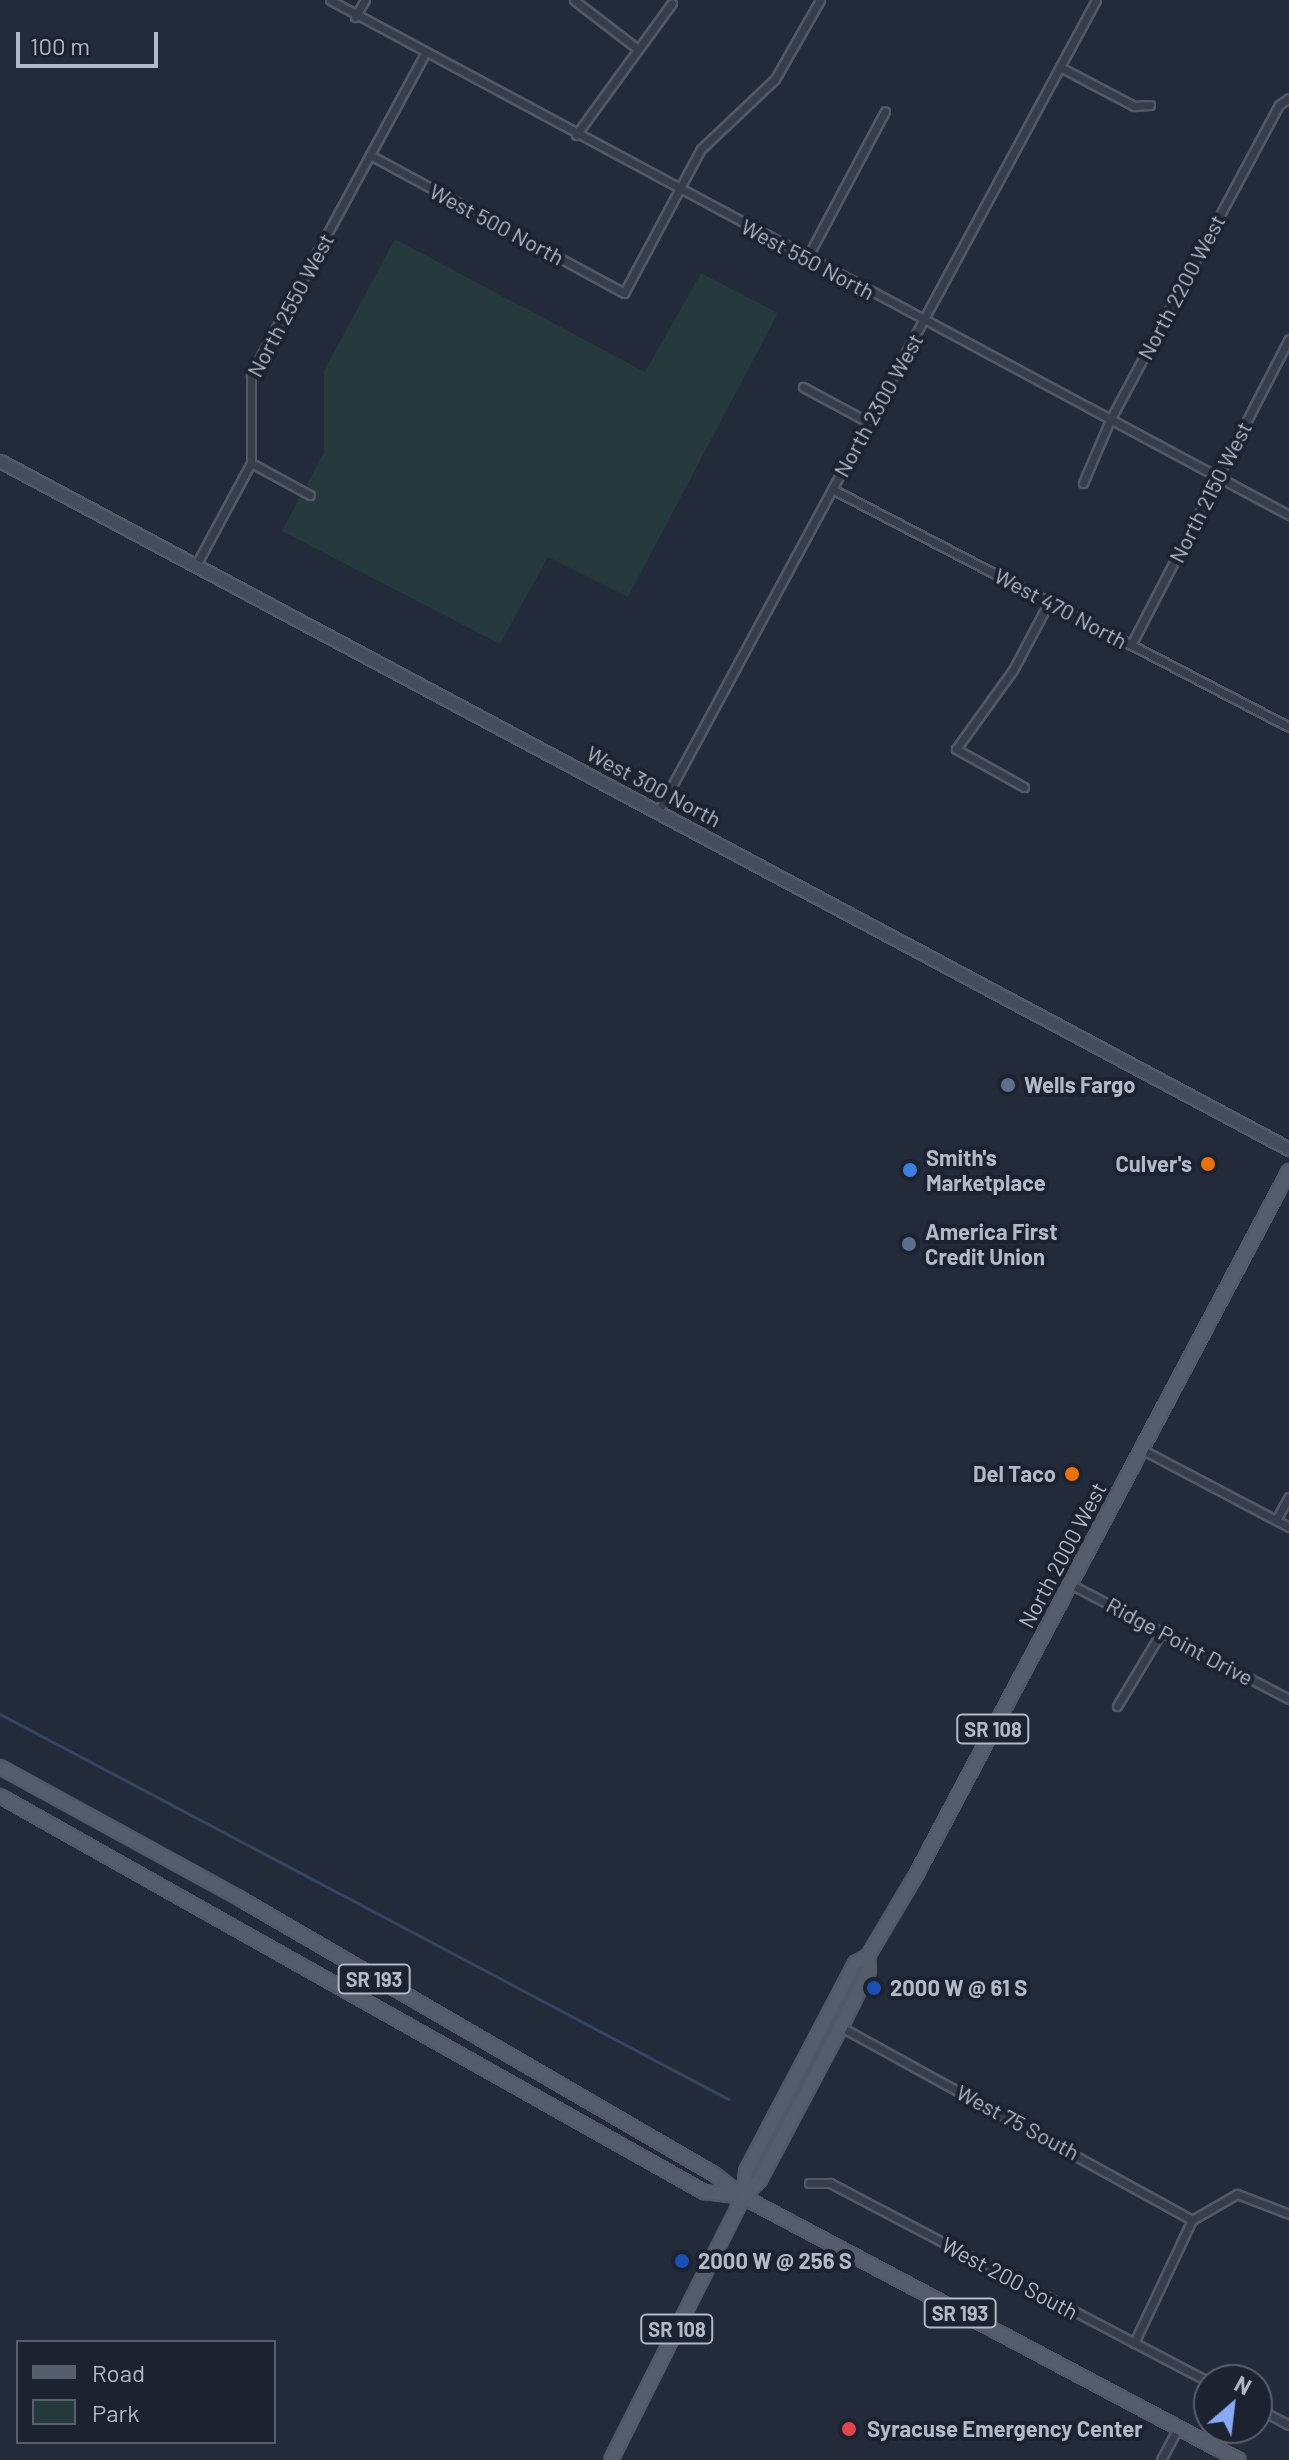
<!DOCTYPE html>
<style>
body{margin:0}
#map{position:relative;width:1289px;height:2460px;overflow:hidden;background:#232b3a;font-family:Barlow,sans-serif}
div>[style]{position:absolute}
.green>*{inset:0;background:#26393d}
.stream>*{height:3px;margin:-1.5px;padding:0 1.5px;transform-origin:1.5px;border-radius:1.5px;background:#374561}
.roads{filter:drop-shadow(2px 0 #525866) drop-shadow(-2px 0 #525866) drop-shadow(0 2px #525866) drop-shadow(0 -2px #525866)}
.minor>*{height:7px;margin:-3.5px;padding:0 3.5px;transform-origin:3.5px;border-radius:3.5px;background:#373d4b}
.secondary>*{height:11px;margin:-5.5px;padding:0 5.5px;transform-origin:5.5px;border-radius:5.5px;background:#454c5e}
.primary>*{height:12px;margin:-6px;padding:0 6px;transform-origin:6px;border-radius:6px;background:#555c6b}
.dots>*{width:22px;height:22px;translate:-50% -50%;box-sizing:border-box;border:4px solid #1c2230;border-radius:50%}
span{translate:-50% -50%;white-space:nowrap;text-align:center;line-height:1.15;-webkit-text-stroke:8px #1c2230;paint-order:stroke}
.shield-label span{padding:2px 6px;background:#1c2230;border:2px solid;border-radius:6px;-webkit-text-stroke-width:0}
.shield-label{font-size:20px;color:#b2b8c6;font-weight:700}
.street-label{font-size:22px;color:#b2b8c6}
.poi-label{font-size:22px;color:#b2b8c6;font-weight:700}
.left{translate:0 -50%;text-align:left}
.right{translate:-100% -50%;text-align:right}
.legend{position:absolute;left:16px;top:2340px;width:260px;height:104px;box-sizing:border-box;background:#1c2230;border:2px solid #585e6c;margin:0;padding:10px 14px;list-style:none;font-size:24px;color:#b2b8c6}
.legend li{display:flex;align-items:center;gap:16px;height:40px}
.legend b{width:40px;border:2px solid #585e6c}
.north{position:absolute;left:1193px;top:2364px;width:80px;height:80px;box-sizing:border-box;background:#1c2230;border:2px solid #585e6c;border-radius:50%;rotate:28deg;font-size:22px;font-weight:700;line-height:32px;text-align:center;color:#b2b8c6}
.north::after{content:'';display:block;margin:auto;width:28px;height:36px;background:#8aa9f4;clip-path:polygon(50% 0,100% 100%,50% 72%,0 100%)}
.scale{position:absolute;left:16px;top:32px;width:142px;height:36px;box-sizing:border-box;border:4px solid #b2b8c6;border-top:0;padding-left:10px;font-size:24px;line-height:28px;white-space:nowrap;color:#b2b8c6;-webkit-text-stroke:6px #1c2230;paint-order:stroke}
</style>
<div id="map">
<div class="green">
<div style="clip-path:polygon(395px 239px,645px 372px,701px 273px,778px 313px,628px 597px,548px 557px,500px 644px,282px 531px,324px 452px,324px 371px)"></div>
</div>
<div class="stream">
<div style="left:0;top:1714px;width:824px;rotate:27.87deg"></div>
</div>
<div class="roads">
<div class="minor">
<div style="left:330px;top:0;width:1089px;rotate:28.24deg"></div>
<div style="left:574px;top:0;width:77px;rotate:37.6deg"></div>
<div style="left:355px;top:17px;width:20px;rotate:-60deg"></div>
<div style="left:1060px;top:67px;width:84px;rotate:27.8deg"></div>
<div style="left:1134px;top:106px;width:16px;rotate:-4deg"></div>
<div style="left:576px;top:135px;width:163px;rotate:-54deg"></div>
<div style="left:370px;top:155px;width:289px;rotate:28.5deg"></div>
<div style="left:624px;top:293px;width:163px;rotate:-61.9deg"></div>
<div style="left:701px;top:149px;width:102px;rotate:-43.4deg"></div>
<div style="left:775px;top:79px;width:91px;rotate:-60.3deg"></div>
<div style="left:807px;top:258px;width:166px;rotate:-62deg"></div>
<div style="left:803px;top:387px;width:74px;rotate:28.3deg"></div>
<div style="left:251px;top:463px;width:67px;rotate:28.5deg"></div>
<div style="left:1083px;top:483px;width:69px;rotate:-66.8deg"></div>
<div style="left:1110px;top:420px;width:357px;rotate:-61.8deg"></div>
<div style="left:1279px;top:105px;width:12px;rotate:-35deg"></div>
<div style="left:832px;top:489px;width:515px;rotate:27.51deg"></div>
<div style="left:196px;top:565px;width:116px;rotate:-61.7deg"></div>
<div style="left:251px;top:463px;width:89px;rotate:-90deg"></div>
<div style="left:251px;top:374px;width:365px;rotate:-61.5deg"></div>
<div style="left:1131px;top:645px;width:344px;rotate:-62.7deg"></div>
<div style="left:1024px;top:787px;width:78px;rotate:-150.8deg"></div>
<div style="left:956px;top:749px;width:97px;rotate:-54.2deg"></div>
<div style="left:1013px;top:670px;width:77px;rotate:-62.1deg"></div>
<div style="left:659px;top:810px;width:920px;rotate:-61.65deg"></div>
<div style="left:1141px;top:1449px;width:167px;rotate:27.8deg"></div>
<div style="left:1276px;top:1520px;width:26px;rotate:-61deg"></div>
<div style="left:1070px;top:1584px;width:247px;rotate:27.7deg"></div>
<div style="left:1117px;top:1706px;width:87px;rotate:-59deg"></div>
<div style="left:841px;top:2027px;width:401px;rotate:28.8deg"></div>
<div style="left:809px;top:2183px;width:21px"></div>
<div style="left:830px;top:2183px;width:428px;rotate:27.7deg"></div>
<div style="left:1192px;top:2220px;width:52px;rotate:-30deg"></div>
<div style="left:1237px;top:2194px;width:56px;rotate:21deg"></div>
<div style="left:1134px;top:2343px;width:136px;rotate:-64.8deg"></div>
<div style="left:1257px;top:2408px;width:36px;rotate:28deg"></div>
<div style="left:1161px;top:2460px;width:36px;rotate:-62deg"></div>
</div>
<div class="secondary">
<div style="left:0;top:461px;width:1461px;rotate:28.09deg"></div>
</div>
<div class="primary">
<div style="left:0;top:1767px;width:273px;rotate:28.7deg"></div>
<div style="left:239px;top:1898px;width:549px;rotate:30.16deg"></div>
<div style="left:714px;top:2174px;width:37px;rotate:38deg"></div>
<div style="left:743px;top:2197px;width:561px;rotate:27.93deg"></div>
<div style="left:0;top:1796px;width:808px;rotate:29.36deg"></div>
<div style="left:704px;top:2192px;width:39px;rotate:7deg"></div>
<div style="left:743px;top:2197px;width:26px;rotate:-83deg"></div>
<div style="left:746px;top:2171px;width:235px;rotate:-62.3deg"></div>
<div style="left:855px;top:1963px;width:15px;rotate:-28deg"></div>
<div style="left:868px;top:1956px;width:92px;rotate:-59.3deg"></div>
<div style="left:915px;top:1877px;width:799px;rotate:-62.09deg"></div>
<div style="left:611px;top:2460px;width:294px;rotate:-63.3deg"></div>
<div style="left:743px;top:2197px;width:24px;rotate:-45deg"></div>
<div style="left:760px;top:2180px;width:173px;rotate:-62.1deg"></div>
<div style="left:841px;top:2027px;width:63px;rotate:-63.4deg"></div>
<div style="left:869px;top:1971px;width:15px;rotate:-94deg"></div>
</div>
</div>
<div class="dots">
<div style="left:1008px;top:1085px;background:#5c6f8a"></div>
<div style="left:1208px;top:1164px;background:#e8710a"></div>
<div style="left:910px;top:1170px;background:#3f7fe0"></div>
<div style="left:909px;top:1244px;background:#5c6f8a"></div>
<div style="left:1072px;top:1474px;background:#e8710a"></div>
<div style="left:874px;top:1988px;background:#1a4fb4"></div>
<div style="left:682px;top:2261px;background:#1a4fb4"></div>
<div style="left:849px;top:2429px;background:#e0444e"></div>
</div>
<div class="shield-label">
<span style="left:993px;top:1729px">SR 108</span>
<span style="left:374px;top:1979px">SR 193</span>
<span style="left:960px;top:2313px">SR 193</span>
<span style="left:677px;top:2329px">SR 108</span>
</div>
<div class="street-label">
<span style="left:497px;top:224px;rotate:28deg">West 500 North</span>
<span style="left:808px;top:259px;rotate:28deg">West 550 North</span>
<span style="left:1181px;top:287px;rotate:-62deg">North 2200 West</span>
<span style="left:290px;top:305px;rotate:-62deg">North 2550 West</span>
<span style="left:878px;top:405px;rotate:-61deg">North 2300 West</span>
<span style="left:1210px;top:492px;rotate:-63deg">North 2150 West</span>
<span style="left:1061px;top:608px;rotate:28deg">West 470 North</span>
<span style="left:654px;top:786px;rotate:28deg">West 300 North</span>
<span style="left:1062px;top:1555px;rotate:-62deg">North 2000 West</span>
<span style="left:1180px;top:1641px;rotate:28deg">Ridge Point Drive</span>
<span style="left:1018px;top:2122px;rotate:28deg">West 75 South</span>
<span style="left:1010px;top:2278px;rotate:28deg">West 200 South</span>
</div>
<div class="poi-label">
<span class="left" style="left:1024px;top:1085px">Wells Fargo</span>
<span class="left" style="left:926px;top:1170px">Smith's<br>Marketplace</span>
<span class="right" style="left:1192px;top:1164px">Culver's</span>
<span class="left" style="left:925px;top:1244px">America First<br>Credit Union</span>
<span class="right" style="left:1056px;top:1474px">Del Taco</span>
<span class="left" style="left:890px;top:1988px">2000 W @ 61 S</span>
<span class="left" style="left:698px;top:2261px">2000 W @ 256 S</span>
<span class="left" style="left:867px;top:2429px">Syracuse Emergency Center</span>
</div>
<ul class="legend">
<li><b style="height:10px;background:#555c6b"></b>Road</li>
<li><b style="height:22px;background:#26393d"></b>Park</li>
</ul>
<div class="north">N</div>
<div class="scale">100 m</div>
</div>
